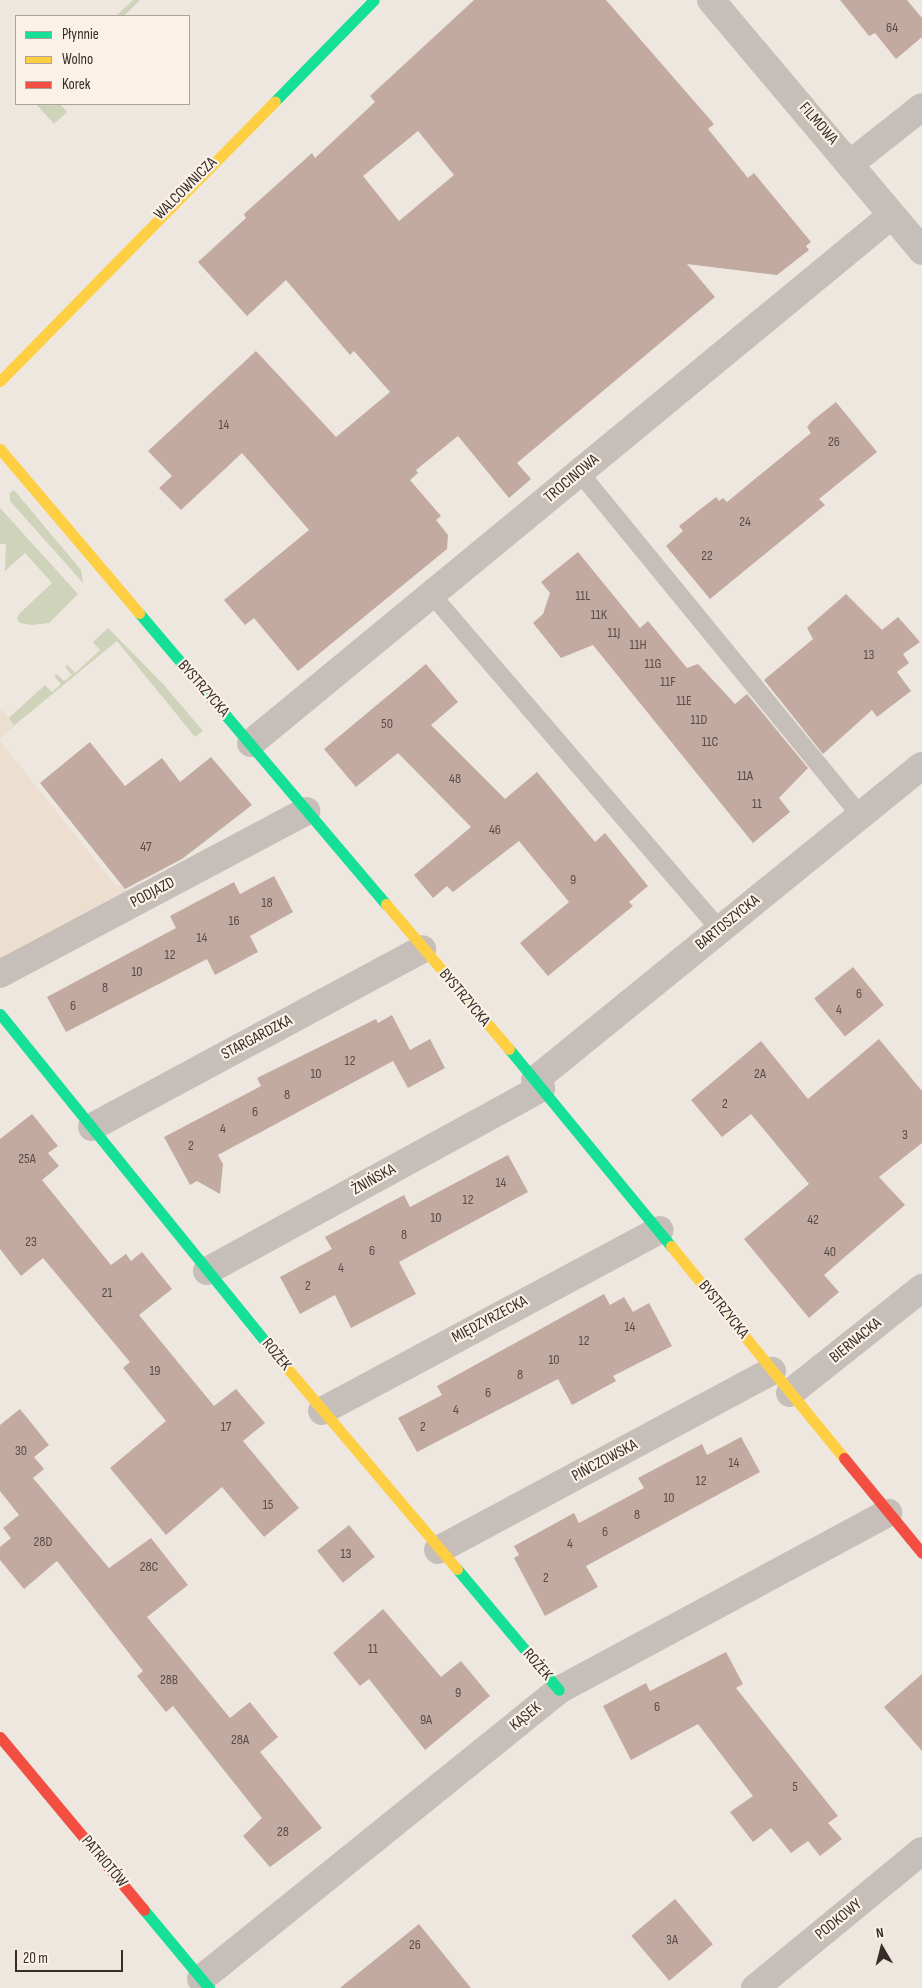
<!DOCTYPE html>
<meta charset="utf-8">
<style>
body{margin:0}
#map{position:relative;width:922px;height:1988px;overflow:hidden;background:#ede7e0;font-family:"Sofia Sans Condensed",sans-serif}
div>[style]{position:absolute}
.green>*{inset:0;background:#ced3ba}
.plaza>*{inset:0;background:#ecdfcf}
.building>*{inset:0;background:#c2aaa1;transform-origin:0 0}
.lane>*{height:18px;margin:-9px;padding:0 9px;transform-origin:9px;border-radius:9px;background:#c6bfb9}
.street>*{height:28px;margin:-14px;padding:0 14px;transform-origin:14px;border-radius:14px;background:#c6bfb9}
.fast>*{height:11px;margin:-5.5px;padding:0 5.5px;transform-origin:5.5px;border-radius:5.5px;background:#16e098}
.slow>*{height:11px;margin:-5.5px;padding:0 5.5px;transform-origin:5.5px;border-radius:5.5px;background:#ffcf43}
.jam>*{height:11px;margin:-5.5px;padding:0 5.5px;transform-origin:5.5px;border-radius:5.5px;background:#f24e42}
span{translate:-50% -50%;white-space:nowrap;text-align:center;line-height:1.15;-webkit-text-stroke:4.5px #faf1e7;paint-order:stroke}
.number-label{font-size:14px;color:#5a4c46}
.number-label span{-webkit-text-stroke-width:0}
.street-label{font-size:16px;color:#372c27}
.legend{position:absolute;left:15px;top:15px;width:175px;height:90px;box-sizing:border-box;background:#faf1e7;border:1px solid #aca29a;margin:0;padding:6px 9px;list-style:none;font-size:15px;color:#372c27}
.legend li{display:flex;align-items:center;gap:10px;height:25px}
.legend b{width:25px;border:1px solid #aca29a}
.north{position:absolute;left:857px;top:1923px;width:50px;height:50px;-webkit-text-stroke:4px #faf1e7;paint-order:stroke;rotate:352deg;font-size:14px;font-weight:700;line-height:20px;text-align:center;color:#372c27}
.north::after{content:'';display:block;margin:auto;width:18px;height:22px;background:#372c27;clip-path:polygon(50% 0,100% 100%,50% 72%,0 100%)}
.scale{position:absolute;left:15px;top:1950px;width:108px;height:22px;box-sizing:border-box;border:2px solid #372c27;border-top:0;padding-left:6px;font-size:15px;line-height:18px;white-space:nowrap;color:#372c27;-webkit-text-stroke:4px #faf1e7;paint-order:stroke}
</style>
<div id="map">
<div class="green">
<div style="clip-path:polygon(133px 0,140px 0,124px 16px,116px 16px)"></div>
<div style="clip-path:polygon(36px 104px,60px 104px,67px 112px,54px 124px)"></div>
<div style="clip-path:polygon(14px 490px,81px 570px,83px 583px,10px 501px,10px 493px)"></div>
<div style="clip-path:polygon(0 508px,78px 594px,49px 623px,32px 625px,20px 623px,17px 619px,19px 614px,52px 583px,25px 553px,5px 571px,6px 544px,0 544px)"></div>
<div style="clip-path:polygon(108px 628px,163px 684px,203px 731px,195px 737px,117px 641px,0 737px,0 726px,45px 685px,52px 692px,61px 684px,54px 676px,57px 674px,64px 681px,72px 675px,65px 667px,68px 665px,75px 673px,100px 650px,93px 642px)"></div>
</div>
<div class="plaza">
<div style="clip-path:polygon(2px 710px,14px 725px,0 737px,0 711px)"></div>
<div style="clip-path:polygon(0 741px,116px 886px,122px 885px,127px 891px,0 959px)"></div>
</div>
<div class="building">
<div style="clip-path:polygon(evenodd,474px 0,606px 0,714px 124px,708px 129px,748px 178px,754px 173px,811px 242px,806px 246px,809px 250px,777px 275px,687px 264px,715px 297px,517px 463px,531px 479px,509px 498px,458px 436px,416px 470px,418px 473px,410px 480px,441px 516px,436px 520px,448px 535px,447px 549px,298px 671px,254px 618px,245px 625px,224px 600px,309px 530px,242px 453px,181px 510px,159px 488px,172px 476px,148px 451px,256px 351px,336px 437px,390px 392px,354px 351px,350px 355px,286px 280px,247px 316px,198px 262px,246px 218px,244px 214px,312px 153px,315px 158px,375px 102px,370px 96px,474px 0,418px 131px,454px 175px,399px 221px,363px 176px,418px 131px)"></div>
<div style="clip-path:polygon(840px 0,907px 0,922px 18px,922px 37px,896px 59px,875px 33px,869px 36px)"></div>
<div style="clip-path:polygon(836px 402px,877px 452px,819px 499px,825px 505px,710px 599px,666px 546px,683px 531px,679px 526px,716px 497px,719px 501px,723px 498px,727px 502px,811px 433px,807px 427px,812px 421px)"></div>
<div style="clip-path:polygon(578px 552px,640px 628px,648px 621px,687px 668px,698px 664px,735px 704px,747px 694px,808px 768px,779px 798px,790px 812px,753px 843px,593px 645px,561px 658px,533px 623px,543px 614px,550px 593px,541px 582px)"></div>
<div style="clip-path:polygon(846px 594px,882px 630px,898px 617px,920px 642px,903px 654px,909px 663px,897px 672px,911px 691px,877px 717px,872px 710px,823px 754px,764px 680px,813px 639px,807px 628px)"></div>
<div style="clip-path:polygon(426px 664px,458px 702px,431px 725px,505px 799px,537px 772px,595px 842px,605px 833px,648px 886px,629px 902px,633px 906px,548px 976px,520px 943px,569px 902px,519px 841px,453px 892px,447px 886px,433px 898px,414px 875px,471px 827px,398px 753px,356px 787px,324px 749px)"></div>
<div style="clip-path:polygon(90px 742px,125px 786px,162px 758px,180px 782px,211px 757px,252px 805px,182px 859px,125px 889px,40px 783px)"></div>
<div style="clip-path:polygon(274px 876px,293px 912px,250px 936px,258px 952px,215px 975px,207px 959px,66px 1032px,47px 997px,176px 928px,170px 916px,234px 882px,240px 894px)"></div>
<div style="left:853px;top:967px;width:49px;height:50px;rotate:51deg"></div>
<div style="clip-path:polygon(392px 1015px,410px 1050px,430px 1039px,445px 1068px,408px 1088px,393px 1061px,218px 1155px,223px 1164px,220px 1194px,197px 1181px,190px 1185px,164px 1137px,261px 1086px,257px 1078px,376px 1019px,378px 1023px)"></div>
<div style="clip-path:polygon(879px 1039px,922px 1091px,922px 1143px,879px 1177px,905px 1205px,824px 1275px,839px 1292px,809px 1318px,744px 1239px,809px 1184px,751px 1114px,722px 1137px,691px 1100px,761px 1041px,808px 1099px)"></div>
<div style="clip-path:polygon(32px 1114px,58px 1146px,48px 1153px,59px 1166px,42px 1180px,111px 1265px,126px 1254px,131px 1261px,142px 1252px,172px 1289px,139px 1315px,214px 1406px,236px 1389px,265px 1423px,243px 1441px,299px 1508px,264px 1537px,222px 1487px,166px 1535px,110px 1468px,166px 1421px,123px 1368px,130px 1362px,43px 1258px,21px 1276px,0 1249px,0 1139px)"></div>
<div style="clip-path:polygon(508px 1155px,528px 1192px,399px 1262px,416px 1294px,351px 1328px,335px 1295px,300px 1314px,280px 1277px,332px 1249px,325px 1237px,404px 1195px,410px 1207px)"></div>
<div style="clip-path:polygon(604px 1294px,610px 1305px,624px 1297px,633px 1312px,649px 1303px,672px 1346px,613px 1376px,616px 1381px,572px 1405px,558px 1379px,417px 1452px,398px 1418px,442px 1395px,437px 1386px)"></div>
<div style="clip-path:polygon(20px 1409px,49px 1445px,34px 1457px,44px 1469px,33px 1478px,109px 1568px,151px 1538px,188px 1585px,147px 1617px,230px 1718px,250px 1702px,278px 1737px,260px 1752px,322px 1828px,270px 1867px,243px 1836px,262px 1818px,173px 1706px,166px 1712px,137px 1676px,143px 1671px,57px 1561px,24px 1589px,0 1560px,0 1547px,11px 1538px,3px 1528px,19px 1515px,0 1491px,0 1425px)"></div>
<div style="clip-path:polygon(741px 1437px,760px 1472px,586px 1566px,598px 1587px,545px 1616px,514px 1558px,519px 1555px,514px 1546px,574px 1513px,579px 1523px,644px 1488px,638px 1478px,702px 1444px,707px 1455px)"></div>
<div style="left:349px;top:1525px;width:41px;height:41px;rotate:51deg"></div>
<div style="clip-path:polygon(383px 1609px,441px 1677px,461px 1661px,490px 1696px,425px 1750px,369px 1679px,360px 1686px,333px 1653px)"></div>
<div style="clip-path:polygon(726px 1652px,743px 1684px,736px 1688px,838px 1816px,828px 1823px,842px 1839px,820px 1856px,808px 1841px,791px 1853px,771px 1828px,753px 1842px,730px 1812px,753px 1796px,698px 1724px,631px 1760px,603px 1706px,646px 1683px,650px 1691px)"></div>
<div style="clip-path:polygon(922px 1674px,922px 1751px,884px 1707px)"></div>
<div style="left:675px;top:1899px;width:59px;height:57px;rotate:50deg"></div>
<div style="clip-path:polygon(419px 1924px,471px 1988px,340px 1988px)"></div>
</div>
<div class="lane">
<div style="left:580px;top:473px;width:442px;rotate:50.7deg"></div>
<div style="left:432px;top:595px;width:442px;rotate:49.3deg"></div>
</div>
<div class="street">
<div style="left:711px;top:0;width:328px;rotate:49.9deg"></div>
<div style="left:851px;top:163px;width:90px;rotate:-38.3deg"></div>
<div style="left:251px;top:743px;width:830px;rotate:-39.48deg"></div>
<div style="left:0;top:974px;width:347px;rotate:-28deg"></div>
<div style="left:535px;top:1080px;width:498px;rotate:-39.1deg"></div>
<div style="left:92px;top:1127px;width:375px;rotate:-28.3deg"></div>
<div style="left:207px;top:1271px;width:381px;rotate:-28.7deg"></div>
<div style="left:790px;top:1393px;width:169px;rotate:-38.5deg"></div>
<div style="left:322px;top:1411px;width:383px;rotate:-28.2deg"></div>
<div style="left:438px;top:1550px;width:379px;rotate:-28.2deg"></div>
<div style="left:201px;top:1979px;width:460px;rotate:-38.9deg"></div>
<div style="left:559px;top:1690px;width:374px;rotate:-28.3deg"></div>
<div style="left:755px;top:1988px;width:216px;rotate:-39.4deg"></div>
</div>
<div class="fast">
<div style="left:275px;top:101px;width:141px;rotate:-45.6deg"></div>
<div style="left:139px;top:613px;width:382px;rotate:49.7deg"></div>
<div style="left:0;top:1014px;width:431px;rotate:51deg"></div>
<div style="left:509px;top:1049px;width:255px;rotate:50.6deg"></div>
<div style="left:457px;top:1569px;width:158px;rotate:49.9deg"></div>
<div style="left:144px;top:1910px;width:102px;rotate:50.2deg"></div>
</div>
<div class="slow">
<div style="left:0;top:381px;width:392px;rotate:-45.5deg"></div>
<div style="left:0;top:449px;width:215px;rotate:49.7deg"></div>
<div style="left:386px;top:904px;width:190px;rotate:49.7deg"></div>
<div style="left:671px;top:1246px;width:274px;rotate:50.8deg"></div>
<div style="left:271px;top:1349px;width:288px;rotate:49.8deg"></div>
</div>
<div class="jam">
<div style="left:844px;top:1458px;width:123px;rotate:50.6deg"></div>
<div style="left:0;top:1737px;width:225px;rotate:50.2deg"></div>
</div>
<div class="number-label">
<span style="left:892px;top:28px">64</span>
<span style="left:224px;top:425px">14</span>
<span style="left:834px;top:442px">26</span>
<span style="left:745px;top:522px">24</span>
<span style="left:707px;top:556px">22</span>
<span style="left:583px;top:596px">11L</span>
<span style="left:599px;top:615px">11K</span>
<span style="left:614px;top:633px">11J</span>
<span style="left:638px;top:645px">11H</span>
<span style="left:869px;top:655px">13</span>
<span style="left:653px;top:664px">11G</span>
<span style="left:668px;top:682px">11F</span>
<span style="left:684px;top:701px">11E</span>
<span style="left:699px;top:720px">11D</span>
<span style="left:387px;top:724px">50</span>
<span style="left:710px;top:742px">11C</span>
<span style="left:745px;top:776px">11A</span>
<span style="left:455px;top:779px">48</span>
<span style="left:757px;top:804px">11</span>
<span style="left:495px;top:830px">46</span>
<span style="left:146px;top:847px">47</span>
<span style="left:573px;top:880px">9</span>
<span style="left:267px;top:903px">18</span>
<span style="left:234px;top:921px">16</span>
<span style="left:202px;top:938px">14</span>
<span style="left:170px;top:955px">12</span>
<span style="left:137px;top:972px">10</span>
<span style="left:105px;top:988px">8</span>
<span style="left:859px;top:994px">6</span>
<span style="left:73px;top:1006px">6</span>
<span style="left:839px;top:1010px">4</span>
<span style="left:350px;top:1061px">12</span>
<span style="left:316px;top:1074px">10</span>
<span style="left:760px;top:1074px">2A</span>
<span style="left:287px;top:1095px">8</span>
<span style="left:725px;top:1104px">2</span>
<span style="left:255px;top:1112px">6</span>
<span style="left:223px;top:1129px">4</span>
<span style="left:905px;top:1135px">3</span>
<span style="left:191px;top:1146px">2</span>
<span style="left:27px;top:1159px">25A</span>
<span style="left:501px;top:1183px">14</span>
<span style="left:468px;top:1200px">12</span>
<span style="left:436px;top:1218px">10</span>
<span style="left:813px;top:1220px">42</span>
<span style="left:404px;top:1235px">8</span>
<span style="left:31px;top:1242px">23</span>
<span style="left:372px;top:1251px">6</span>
<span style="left:830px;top:1252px">40</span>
<span style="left:341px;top:1268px">4</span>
<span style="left:308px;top:1286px">2</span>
<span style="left:107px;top:1293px">21</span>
<span style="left:630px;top:1327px">14</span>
<span style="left:584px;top:1341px">12</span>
<span style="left:554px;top:1360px">10</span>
<span style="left:155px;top:1371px">19</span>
<span style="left:520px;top:1375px">8</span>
<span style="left:488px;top:1393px">6</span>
<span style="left:456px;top:1410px">4</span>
<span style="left:226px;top:1427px">17</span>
<span style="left:423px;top:1427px">2</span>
<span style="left:21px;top:1451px">30</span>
<span style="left:734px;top:1463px">14</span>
<span style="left:701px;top:1481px">12</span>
<span style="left:669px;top:1498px">10</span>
<span style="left:268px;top:1505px">15</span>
<span style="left:637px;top:1515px">8</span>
<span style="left:605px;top:1532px">6</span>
<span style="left:43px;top:1542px">28D</span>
<span style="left:570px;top:1544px">4</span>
<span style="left:346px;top:1554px">13</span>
<span style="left:149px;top:1567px">28C</span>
<span style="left:546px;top:1578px">2</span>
<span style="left:373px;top:1649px">11</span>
<span style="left:169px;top:1680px">28B</span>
<span style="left:458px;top:1693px">9</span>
<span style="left:657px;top:1707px">6</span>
<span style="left:426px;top:1720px">9A</span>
<span style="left:240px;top:1740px">28A</span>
<span style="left:795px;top:1787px">5</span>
<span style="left:283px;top:1832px">28</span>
<span style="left:672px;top:1940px">3A</span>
<span style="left:415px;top:1945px">26</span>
</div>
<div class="street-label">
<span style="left:818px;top:124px;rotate:49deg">FILMOWA</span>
<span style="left:186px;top:189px;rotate:-45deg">WALCOWNICZA</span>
<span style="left:572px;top:479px;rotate:-40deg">TROCINOWA</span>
<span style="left:203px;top:689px;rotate:49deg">BYSTRZYCKA</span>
<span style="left:153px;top:893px;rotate:-28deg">PODJAZD</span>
<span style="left:728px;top:923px;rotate:-39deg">BARTOSZYCKA</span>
<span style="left:464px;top:998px;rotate:50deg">BYSTRZYCKA</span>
<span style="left:257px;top:1038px;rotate:-28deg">STARGARDZKA</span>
<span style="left:374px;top:1180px;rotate:-29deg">ŻNIŃSKA</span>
<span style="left:723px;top:1310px;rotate:51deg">BYSTRZYCKA</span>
<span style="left:490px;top:1320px;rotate:-28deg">MIĘDZYRZECKA</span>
<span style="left:856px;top:1341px;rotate:-39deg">BIERNACKA</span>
<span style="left:276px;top:1355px;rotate:51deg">ROŻEK</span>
<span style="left:605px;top:1461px;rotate:-28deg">PIŃCZOWSKA</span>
<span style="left:537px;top:1665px;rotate:49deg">ROŻEK</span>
<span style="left:526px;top:1717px;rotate:-39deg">KĄSEK</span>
<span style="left:104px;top:1862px;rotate:50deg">PATRIOTÓW</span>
<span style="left:839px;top:1920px;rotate:-39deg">PODKOWY</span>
</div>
<ul class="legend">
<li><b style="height:6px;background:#16e098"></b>Płynnie</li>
<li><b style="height:6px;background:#ffcf43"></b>Wolno</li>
<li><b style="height:6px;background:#f24e42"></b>Korek</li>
</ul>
<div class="north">N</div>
<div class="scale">20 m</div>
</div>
